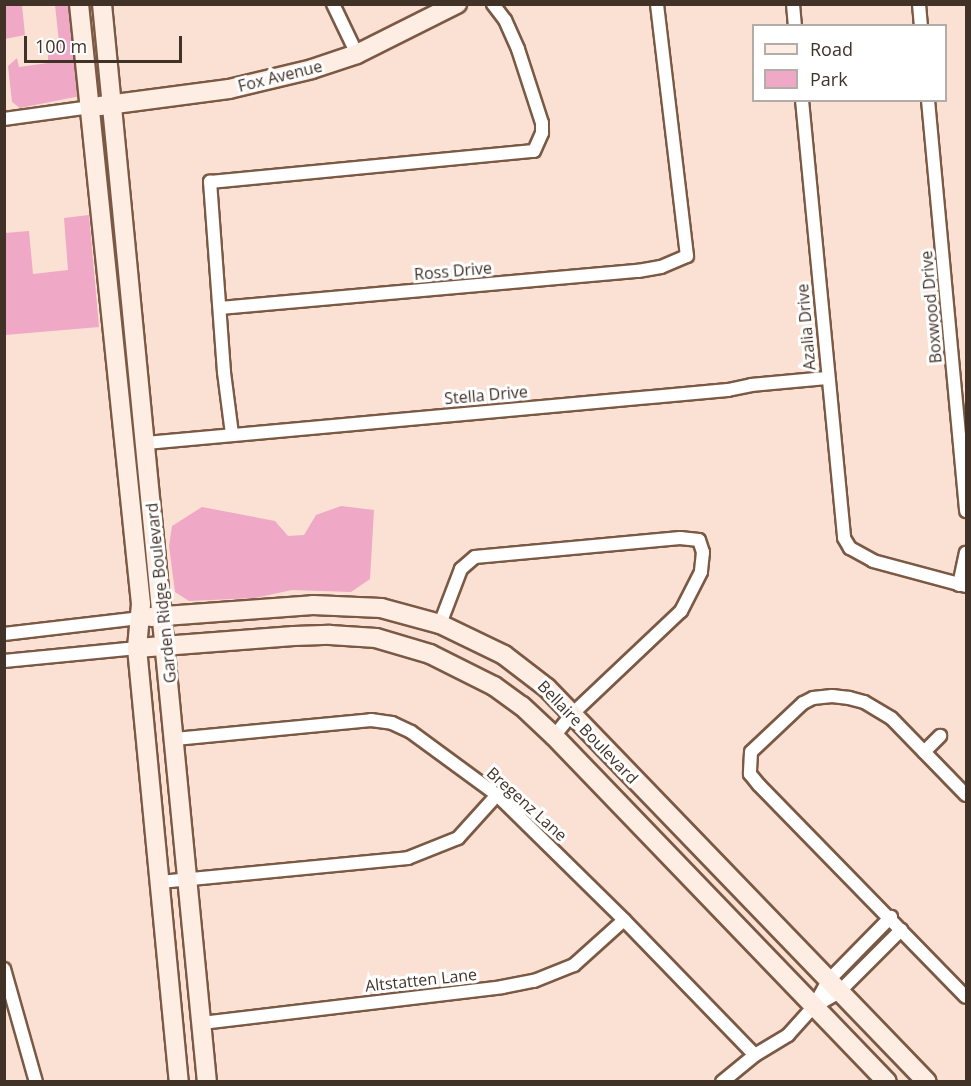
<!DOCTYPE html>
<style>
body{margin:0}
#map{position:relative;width:971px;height:1086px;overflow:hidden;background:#fae1d3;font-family:"Open Sans",sans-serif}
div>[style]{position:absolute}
.green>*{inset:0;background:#efa8c5}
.roads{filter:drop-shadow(2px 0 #7b5944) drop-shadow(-2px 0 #7b5944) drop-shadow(0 2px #7b5944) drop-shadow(0 -2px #7b5944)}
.minor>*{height:12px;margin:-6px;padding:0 6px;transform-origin:6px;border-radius:6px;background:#fff}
.secondary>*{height:18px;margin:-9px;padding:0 9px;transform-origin:9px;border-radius:9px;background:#feede3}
span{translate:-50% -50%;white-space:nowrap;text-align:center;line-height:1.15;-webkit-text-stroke:6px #fff;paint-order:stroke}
.street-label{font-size:16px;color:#413228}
.frame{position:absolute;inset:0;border:6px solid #413228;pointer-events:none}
.legend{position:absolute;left:752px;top:24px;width:195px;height:78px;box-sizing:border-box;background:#fff;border:2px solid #b3ada9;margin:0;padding:8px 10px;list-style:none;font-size:18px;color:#413228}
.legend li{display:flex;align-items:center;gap:12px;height:30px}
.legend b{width:30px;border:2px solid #b3ada9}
.scale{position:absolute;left:24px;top:36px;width:158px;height:27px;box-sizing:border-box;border:3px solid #413228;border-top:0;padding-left:8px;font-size:18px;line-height:21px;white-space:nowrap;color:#413228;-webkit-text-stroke:4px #fff;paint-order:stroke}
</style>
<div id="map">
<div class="green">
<div style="clip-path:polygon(4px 5px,22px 5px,25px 35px,5px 39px)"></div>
<div style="clip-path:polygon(55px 5px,73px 5px,80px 96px,20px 108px,12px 102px,8px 66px,17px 58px,19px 67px,48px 63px,48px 54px,60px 51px)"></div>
<div style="clip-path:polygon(89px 215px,99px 327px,5px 335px,5px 233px,29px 231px,33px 274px,68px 270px,64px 218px)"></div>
<div style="clip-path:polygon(341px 506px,374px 510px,370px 579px,351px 592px,292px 590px,255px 598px,189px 601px,175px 592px,169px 546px,172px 526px,202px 507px,275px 521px,288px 536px,304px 535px,316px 515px)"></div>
</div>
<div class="roads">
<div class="minor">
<div style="left:333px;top:4px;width:55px;rotate:64.4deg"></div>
<div style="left:793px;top:4px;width:22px;rotate:85deg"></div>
<div style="left:919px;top:4px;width:22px;rotate:85deg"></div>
<div style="left:802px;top:100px;width:440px;rotate:84.5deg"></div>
<div style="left:844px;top:538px;width:12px;rotate:59deg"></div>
<div style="left:850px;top:548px;width:26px;rotate:29deg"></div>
<div style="left:873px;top:561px;width:96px;rotate:15deg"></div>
<div style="left:928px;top:100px;width:413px;rotate:84.7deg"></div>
<div style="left:4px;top:119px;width:87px;rotate:-7.9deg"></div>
<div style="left:220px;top:308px;width:420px;rotate:-5.1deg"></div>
<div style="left:638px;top:271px;width:23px;rotate:-10deg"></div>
<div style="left:661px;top:267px;width:28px;rotate:-23deg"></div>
<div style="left:687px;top:256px;width:254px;rotate:-96.8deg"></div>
<div style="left:232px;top:434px;width:63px;rotate:-97.4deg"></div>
<div style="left:224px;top:372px;width:191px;rotate:-94.2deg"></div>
<div style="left:210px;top:182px;width:325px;rotate:-5.5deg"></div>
<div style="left:534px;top:151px;width:20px;rotate:-66deg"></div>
<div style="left:542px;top:133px;width:10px;rotate:-90deg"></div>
<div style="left:542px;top:123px;width:78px;rotate:-108deg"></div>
<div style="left:518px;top:49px;width:32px;rotate:-114deg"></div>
<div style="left:505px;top:20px;width:20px;rotate:-127deg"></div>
<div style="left:146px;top:443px;width:584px;rotate:-5.2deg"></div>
<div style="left:728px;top:390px;width:24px;rotate:-12deg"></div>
<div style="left:751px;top:385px;width:76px;rotate:-5.3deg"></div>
<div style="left:959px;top:585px;width:33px;rotate:-78deg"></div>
<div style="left:440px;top:624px;width:59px;rotate:-69.1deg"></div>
<div style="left:461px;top:569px;width:18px;rotate:-41deg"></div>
<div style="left:475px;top:557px;width:206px;rotate:-5.3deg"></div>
<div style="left:680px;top:538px;width:19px;rotate:6deg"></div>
<div style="left:699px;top:540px;width:13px;rotate:72deg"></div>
<div style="left:703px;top:552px;width:20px;rotate:96deg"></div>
<div style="left:701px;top:572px;width:44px;rotate:117.1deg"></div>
<div style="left:681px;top:611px;width:150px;rotate:136.6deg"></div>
<div style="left:572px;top:714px;width:28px;rotate:129deg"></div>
<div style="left:4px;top:634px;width:138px;rotate:-6.7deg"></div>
<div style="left:4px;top:661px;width:134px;rotate:-5.6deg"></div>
<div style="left:175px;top:739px;width:197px;rotate:-5.5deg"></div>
<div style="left:371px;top:720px;width:21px;rotate:8deg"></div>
<div style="left:392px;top:723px;width:21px;rotate:25deg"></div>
<div style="left:411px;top:732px;width:107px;rotate:36.2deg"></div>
<div style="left:497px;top:795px;width:178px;rotate:44.5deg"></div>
<div style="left:624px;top:920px;width:188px;rotate:45.9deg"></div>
<div style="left:924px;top:752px;width:23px;rotate:-45deg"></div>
<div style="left:966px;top:795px;width:107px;rotate:-134.2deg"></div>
<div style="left:891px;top:718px;width:31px;rotate:-149deg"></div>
<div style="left:864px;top:702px;width:16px;rotate:-165deg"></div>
<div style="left:849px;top:698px;width:17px;rotate:-173deg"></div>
<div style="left:832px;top:696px;width:19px;rotate:174deg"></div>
<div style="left:813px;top:698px;width:11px;rotate:153deg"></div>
<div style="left:803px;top:703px;width:71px;rotate:136.7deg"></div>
<div style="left:751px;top:752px;width:22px;rotate:93deg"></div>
<div style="left:750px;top:774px;width:14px;rotate:51deg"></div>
<div style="left:759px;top:785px;width:296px;rotate:45.7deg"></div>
<div style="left:160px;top:882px;width:249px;rotate:-5.5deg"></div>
<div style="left:408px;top:858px;width:54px;rotate:-21.8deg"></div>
<div style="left:458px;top:838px;width:58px;rotate:-47.8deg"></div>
<div style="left:4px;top:969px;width:117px;rotate:74.2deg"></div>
<div style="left:815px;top:1006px;width:28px;rotate:-30deg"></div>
<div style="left:839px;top:992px;width:88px;rotate:-45deg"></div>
<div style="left:202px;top:1023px;width:302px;rotate:-6.8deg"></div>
<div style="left:502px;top:987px;width:33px;rotate:-11deg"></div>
<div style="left:534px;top:981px;width:43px;rotate:-21.8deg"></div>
<div style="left:574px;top:965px;width:67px;rotate:-42deg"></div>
<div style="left:722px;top:1082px;width:43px;rotate:-39.3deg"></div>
<div style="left:755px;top:1055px;width:39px;rotate:-31deg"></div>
<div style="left:788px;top:1035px;width:39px;rotate:-48deg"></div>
<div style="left:814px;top:1006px;width:29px;rotate:-61deg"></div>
<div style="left:828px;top:981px;width:90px;rotate:-45.5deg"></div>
</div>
<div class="secondary">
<div style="left:79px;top:4px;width:603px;rotate:84.1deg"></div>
<div style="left:141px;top:604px;width:44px;rotate:95.2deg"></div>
<div style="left:137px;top:648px;width:436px;rotate:84.5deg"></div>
<div style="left:102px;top:4px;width:1083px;rotate:84.44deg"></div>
<div style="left:100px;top:106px;width:130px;rotate:-7.5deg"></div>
<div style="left:229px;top:89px;width:85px;rotate:-13.5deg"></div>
<div style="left:312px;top:69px;width:47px;rotate:-18.4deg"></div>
<div style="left:357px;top:54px;width:112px;rotate:-26.6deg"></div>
<div style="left:151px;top:617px;width:162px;rotate:-4.2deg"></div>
<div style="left:313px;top:605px;width:68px;rotate:2.5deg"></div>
<div style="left:381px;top:608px;width:61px;rotate:15.2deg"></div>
<div style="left:440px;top:624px;width:71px;rotate:25.8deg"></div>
<div style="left:504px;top:655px;width:54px;rotate:37.5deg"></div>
<div style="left:547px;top:688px;width:547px;rotate:46.04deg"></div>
<div style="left:137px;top:648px;width:157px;rotate:-4.4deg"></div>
<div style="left:294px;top:636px;width:36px;rotate:-2deg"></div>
<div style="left:330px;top:635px;width:46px;rotate:3.7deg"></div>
<div style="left:376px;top:638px;width:56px;rotate:16.5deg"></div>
<div style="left:430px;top:654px;width:72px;rotate:26.6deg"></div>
<div style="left:494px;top:686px;width:34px;rotate:36deg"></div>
<div style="left:522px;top:706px;width:44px;rotate:43.2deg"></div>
<div style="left:554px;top:736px;width:480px;rotate:46.1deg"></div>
</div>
</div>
<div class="street-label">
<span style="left:280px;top:76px;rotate:-14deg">Fox Avenue</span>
<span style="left:453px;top:271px;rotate:-5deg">Ross Drive</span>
<span style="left:931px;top:307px;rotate:-95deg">Boxwood Drive</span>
<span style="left:806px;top:327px;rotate:-95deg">Azalia Drive</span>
<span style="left:486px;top:395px;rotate:-5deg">Stella Drive</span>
<span style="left:161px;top:593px;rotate:-96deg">Garden Ridge Boulevard</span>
<span style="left:588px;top:732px;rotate:46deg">Bellaire Boulevard</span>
<span style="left:527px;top:804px;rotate:42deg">Bregenz Lane</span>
<span style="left:421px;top:980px;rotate:-6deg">Altstatten Lane</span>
</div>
<div class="frame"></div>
<ul class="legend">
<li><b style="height:8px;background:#feede3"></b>Road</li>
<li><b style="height:16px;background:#efa8c5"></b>Park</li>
</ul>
<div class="scale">100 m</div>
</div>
